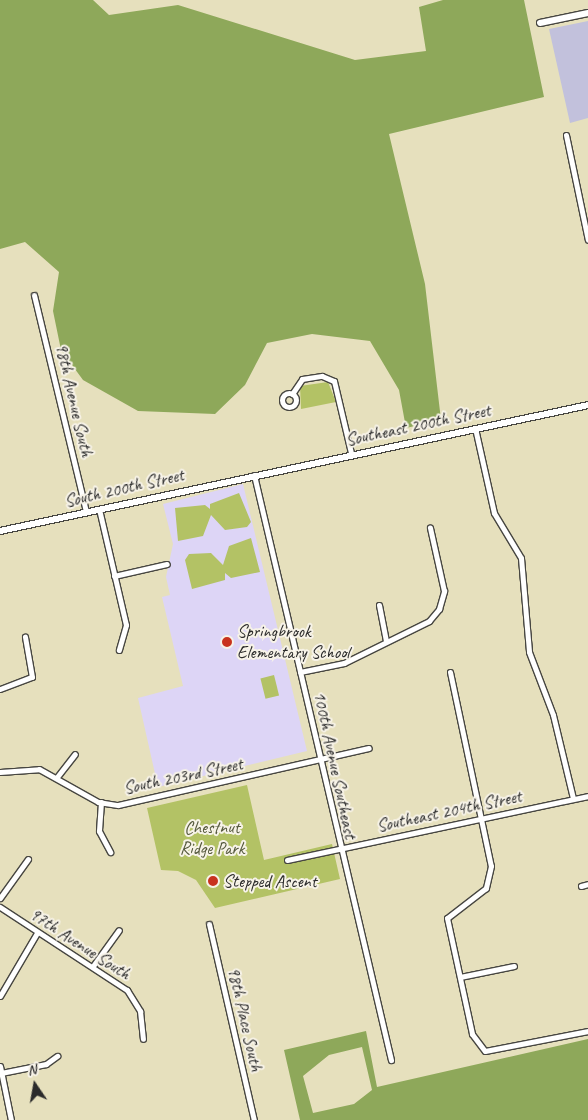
<!DOCTYPE html>
<style>
body{margin:0}
#map{position:relative;width:588px;height:1120px;overflow:hidden;background:#e6e0bd;font-family:Caveat,sans-serif}
div>[style]{position:absolute}
.built>*{inset:0;background:#ddd5f6}
.industrial>*{inset:0;background:#c2c1dc}
.green>*{inset:0;background:#b3c265;transform-origin:0 0}
.forest>*{inset:0;background:#8ea85a}
.roads{filter:drop-shadow(1px 0 #474641) drop-shadow(-1px 0 #474641) drop-shadow(0 1px #474641) drop-shadow(0 -1px #474641)}
.minor>*{height:5px;margin:-2.5px;padding:0 2.5px;transform-origin:2.5px;border-radius:2.5px;background:#fff}
.minor>.ring{margin:-2.5px;padding:0;box-sizing:content-box;background:none;border:5px solid #fff;border-radius:50%}
.tertiary>*{height:6px;margin:-3px;padding:0 3px;transform-origin:3px;border-radius:3px;background:#fff}
.dots>*{width:14px;height:14px;translate:-50% -50%;box-sizing:border-box;border:2px solid #f7f3e8;border-radius:50%}
span{translate:-50% -50%;white-space:nowrap;text-align:center;line-height:1.15;-webkit-text-stroke:4px #f7f3e8;paint-order:stroke}
.street-label{font-size:18px;color:#2b2b2b}
.poi-label{font-size:18px;color:#2b2b2b}
.left{translate:0 -50%;text-align:left}
.park-label{font-size:18px;color:#54583c}
.north{position:absolute;left:10px;top:1060px;width:50px;height:50px;-webkit-text-stroke:4px #f7f3e8;paint-order:stroke;rotate:348deg;font-size:14px;font-weight:700;line-height:20px;text-align:center;color:#2b2b2b}
.north::after{content:'';display:block;margin:auto;width:18px;height:22px;background:#2b2b2b;clip-path:polygon(50% 0,100% 100%,50% 72%,0 100%)}
</style>
<div id="map">
<div class="built">
<div style="clip-path:polygon(243px 484px,307px 751px,158px 787px,138px 698px,183px 686px,162px 597px,170px 595px,166px 577px,173px 544px,163px 504px)"></div>
</div>
<div class="industrial">
<div style="clip-path:polygon(588px 21px,588px 118px,570px 123px,549px 29px)"></div>
</div>
<div class="green">
<div style="clip-path:polygon(328px 382px,336px 402px,301px 409px,300px 386px)"></div>
<div style="clip-path:polygon(239px 493px,251px 522px,247px 527px,225px 530px,211px 515px,203px 536px,178px 541px,175px 508px,205px 505px,210px 509px,210px 504px)"></div>
<div style="clip-path:polygon(251px 538px,260px 572px,231px 578px,225px 573px,225px 580px,192px 589px,185px 560px,189px 554px,211px 553px,223px 565px,229px 546px)"></div>
<div style="left:274px;top:675px;width:21px;height:14px;rotate:76deg"></div>
<div style="clip-path:polygon(247px 785px,264px 860px,332px 844px,340px 879px,215px 908px,196px 880px,178px 871px,161px 870px,147px 808px)"></div>
</div>
<div class="forest">
<div style="clip-path:polygon(0 0,93px 0,109px 15px,178px 5px,355px 60px,426px 51px,419px 7px,443px 0,524px 0,544px 97px,389px 134px,425px 284px,441px 420px,406px 428px,399px 390px,370px 341px,312px 334px,267px 343px,245px 385px,215px 414px,138px 411px,83px 380px,61px 350px,53px 311px,59px 272px,25px 242px,0 249px)"></div>
<div style="clip-path:polygon(evenodd,366px 1031px,377px 1087px,588px 1039px,588px 1120px,300px 1120px,284px 1050px,366px 1031px,362px 1047px,372px 1090px,354px 1104px,313px 1113px,303px 1076px,329px 1055px,362px 1047px)"></div>
</div>
<div class="roads">
<div class="minor">
<div style="left:566px;top:135px;width:107px;rotate:78.2deg"></div>
<div style="left:34px;top:295px;width:223px;rotate:76.5deg"></div>
<div class="ring" style="left:282px;top:393px;width:9px;height:9px"></div>
<div style="left:292px;top:394px;width:18px;rotate:-56deg"></div>
<div style="left:302px;top:379px;width:20px;rotate:-9deg"></div>
<div style="left:322px;top:376px;width:13px;rotate:23deg"></div>
<div style="left:334px;top:381px;width:74px;rotate:76.7deg"></div>
<div style="left:475px;top:428px;width:87px;rotate:77.4deg"></div>
<div style="left:494px;top:513px;width:52px;rotate:59deg"></div>
<div style="left:521px;top:558px;width:94px;rotate:85.1deg"></div>
<div style="left:529px;top:652px;width:67px;rotate:69.1deg"></div>
<div style="left:553px;top:715px;width:85px;rotate:76.5deg"></div>
<div style="left:254px;top:475px;width:601px;rotate:76.82deg"></div>
<div style="left:99px;top:509px;width:119px;rotate:76.9deg"></div>
<div style="left:126px;top:625px;width:26px;rotate:106deg"></div>
<div style="left:114px;top:576px;width:54px;rotate:-12.8deg"></div>
<div style="left:379px;top:605px;width:36px;rotate:79deg"></div>
<div style="left:300px;top:672px;width:45px;rotate:-11.6deg"></div>
<div style="left:344px;top:663px;width:95px;rotate:-26.3deg"></div>
<div style="left:429px;top:621px;width:16px;rotate:-50deg"></div>
<div style="left:439px;top:609px;width:19px;rotate:-74deg"></div>
<div style="left:444px;top:591px;width:65px;rotate:-102.5deg"></div>
<div style="left:450px;top:672px;width:198px;rotate:78.1deg"></div>
<div style="left:491px;top:866px;width:23px;rotate:103deg"></div>
<div style="left:486px;top:888px;width:49px;rotate:142.4deg"></div>
<div style="left:447px;top:918px;width:119px;rotate:77.8deg"></div>
<div style="left:472px;top:1034px;width:21px;rotate:53deg"></div>
<div style="left:485px;top:1051px;width:105px;rotate:-11deg"></div>
<div style="left:0;top:689px;width:34px;rotate:-21deg"></div>
<div style="left:32px;top:677px;width:41px;rotate:-99.9deg"></div>
<div style="left:0;top:772px;width:39px;rotate:-4deg"></div>
<div style="left:39px;top:769px;width:68px;rotate:29.2deg"></div>
<div style="left:98px;top:802px;width:20px;rotate:9deg"></div>
<div style="left:118px;top:805px;width:257px;rotate:-12.8deg"></div>
<div style="left:57px;top:777px;width:29px;rotate:-52deg"></div>
<div style="left:101px;top:802px;width:29px;rotate:94deg"></div>
<div style="left:99px;top:831px;width:24px;rotate:62deg"></div>
<div style="left:287px;top:860px;width:308px;rotate:-12deg"></div>
<div style="left:581px;top:886px;width:7px;rotate:-16deg"></div>
<div style="left:0;top:898px;width:48px;rotate:-54.3deg"></div>
<div style="left:0;top:907px;width:152px;rotate:33.2deg"></div>
<div style="left:127px;top:990px;width:25px;rotate:58deg"></div>
<div style="left:140px;top:1011px;width:28px;rotate:84deg"></div>
<div style="left:209px;top:924px;width:201px;rotate:77.1deg"></div>
<div style="left:93px;top:966px;width:44px;rotate:-54.2deg"></div>
<div style="left:460px;top:977px;width:55px;rotate:-11.5deg"></div>
<div style="left:0;top:996px;width:73px;rotate:-59.6deg"></div>
<div style="left:0;top:1066px;width:55px;rotate:78.5deg"></div>
<div style="left:1px;top:1073px;width:46px;rotate:-11.3deg"></div>
<div style="left:46px;top:1064px;width:14px;rotate:-36deg"></div>
</div>
<div class="tertiary">
<div style="left:540px;top:23px;width:49px;rotate:-11.8deg"></div>
<div style="left:0;top:531px;width:601px;rotate:-12.09deg"></div>
</div>
</div>
<div class="dots">
<div style="left:227px;top:642px;background:#c8321e"></div>
<div style="left:213px;top:881px;background:#c8321e"></div>
</div>
<div class="street-label">
<span style="left:74px;top:400px;rotate:77deg">98th Avenue South</span>
<span style="left:418px;top:425px;rotate:-12deg">Southeast 200th Street</span>
<span style="left:124px;top:488px;rotate:-13deg">South 200th Street</span>
<span style="left:335px;top:765px;rotate:78deg">100th Avenue Southeast</span>
<span style="left:183px;top:776px;rotate:-12deg">South 203rd Street</span>
<span style="left:449px;top:811px;rotate:-12deg">Southeast 204th Street</span>
<span style="left:80px;top:944px;rotate:33deg">97th Avenue South</span>
<span style="left:245px;top:1019px;rotate:77deg">98th Place South</span>
</div>
<div class="poi-label">
<span class="left" style="left:237px;top:642px">Springbrook<br>Elementary School</span>
<span class="left" style="left:223px;top:881px">Stepped Ascent</span>
</div>
<div class="park-label">
<span style="left:212px;top:838px">Chestnut<br>Ridge Park</span>
</div>
<div class="north">N</div>
</div>
